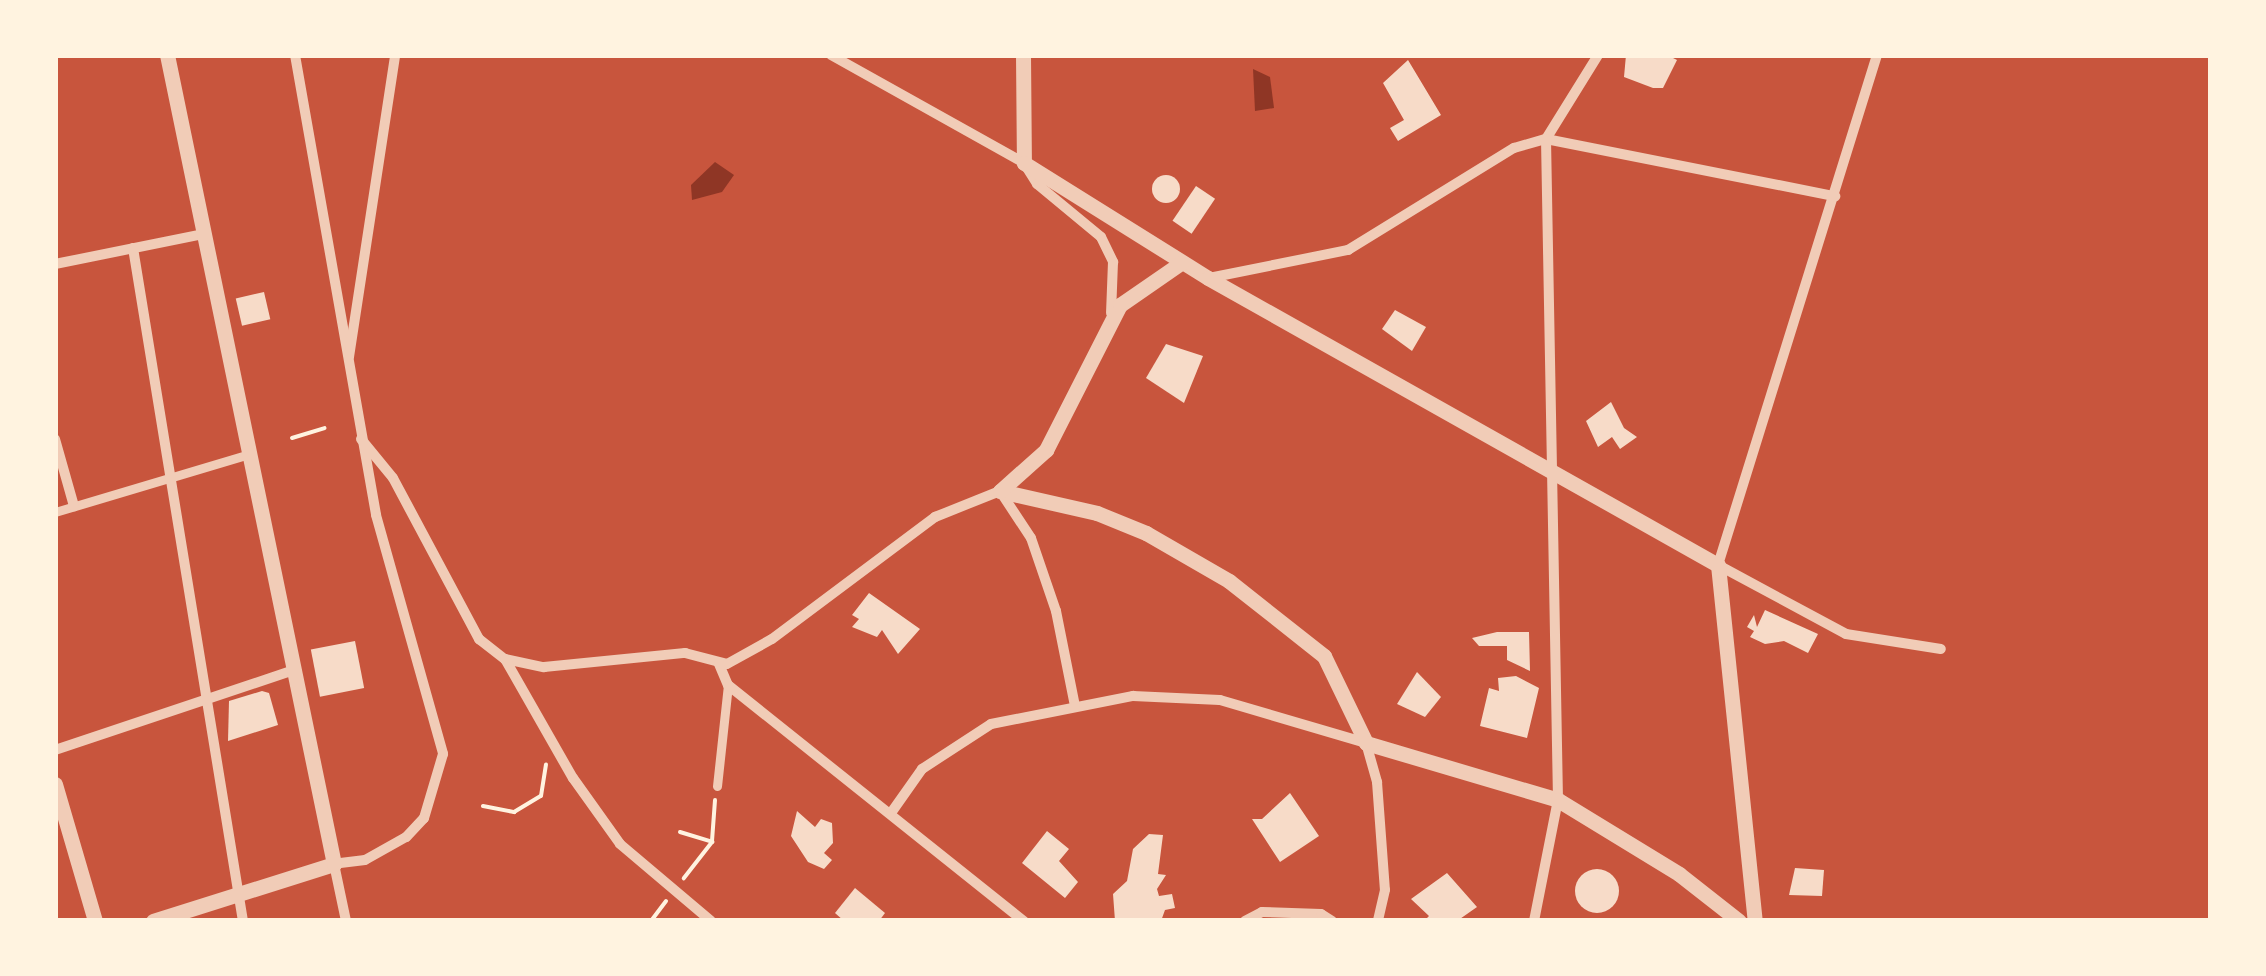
<!DOCTYPE html>
<style>
body{margin:0}
#map{position:relative;width:2266px;height:976px;overflow:hidden;background:#c8553d;font-family:Quicksand,sans-serif}
div>[style]{position:absolute}
.water>*{inset:0;background:#8f3625}
.building>*{inset:0;background:#f7dbc8;transform-origin:0 0}
.round{border-radius:50%}
.path>*{height:4px;margin:-2px;padding:0 2px;transform-origin:2px;border-radius:2px;background:#fff3e0}
.pedestrian>*{height:9px;margin:-4.5px;padding:0 4.5px;transform-origin:4.5px;border-radius:4.5px;background:#f1ccb7}
.minor>*{height:10px;margin:-5px;padding:0 5px;transform-origin:5px;border-radius:5px;background:#f1ccb7}
.tertiary>*{height:15px;margin:-7.5px;padding:0 7.5px;transform-origin:7.5px;border-radius:7.5px;background:#f1ccb7}
span{translate:-50% -50%;white-space:nowrap;text-align:center;line-height:1.15;-webkit-text-stroke:10px #fff3e0;paint-order:stroke}
.frame{position:absolute;inset:0;border:58px solid #fff3e0;pointer-events:none}
</style>
<div id="map">
<div class="water">
<div style="clip-path:polygon(1253px 69px,1270px 77px,1274px 108px,1255px 111px)"></div>
<div style="clip-path:polygon(715px 162px,734px 175px,722px 192px,692px 200px,691px 185px)"></div>
</div>
<div class="building">
<div style="clip-path:polygon(1626px 55px,1667px 55px,1677px 60px,1663px 88px,1653px 88px,1624px 77px)"></div>
<div style="clip-path:polygon(1408px 60px,1441px 115px,1398px 141px,1390px 128px,1404px 120px,1383px 83px)"></div>
<div class="round" style="left:1152px;top:175px;width:28px;height:28px"></div>
<div style="left:1196px;top:186px;width:23px;height:42px;rotate:34deg"></div>
<div style="left:264px;top:292px;width:28px;height:29px;rotate:77deg"></div>
<div style="clip-path:polygon(1395px 310px,1426px 327px,1412px 351px,1382px 329px)"></div>
<div style="clip-path:polygon(1166px 344px,1203px 356px,1184px 403px,1146px 378px)"></div>
<div style="clip-path:polygon(1611px 402px,1624px 428px,1637px 437px,1620px 449px,1612px 437px,1598px 447px,1586px 421px)"></div>
<div style="clip-path:polygon(869px 593px,920px 629px,898px 654px,882px 630px,877px 637px,852px 627px,859px 619px,852px 615px)"></div>
<div style="clip-path:polygon(1765px 610px,1818px 634px,1808px 653px,1784px 641px,1765px 644px,1750px 637px,1754px 631px,1747px 627px,1754px 615px,1757px 627px)"></div>
<div style="clip-path:polygon(1497px 632px,1529px 632px,1530px 671px,1507px 660px,1507px 646px,1479px 646px,1472px 638px)"></div>
<div style="left:355px;top:641px;width:48px;height:45px;rotate:79deg"></div>
<div style="clip-path:polygon(1417px 672px,1441px 697px,1425px 717px,1397px 704px)"></div>
<div style="clip-path:polygon(1516px 676px,1539px 688px,1527px 738px,1480px 726px,1489px 688px,1499px 691px,1498px 678px)"></div>
<div style="clip-path:polygon(262px 691px,269px 693px,278px 725px,228px 741px,229px 701px)"></div>
<div style="clip-path:polygon(1290px 793px,1319px 836px,1280px 862px,1252px 819px,1262px 819px)"></div>
<div style="clip-path:polygon(797px 811px,815px 827px,821px 819px,832px 823px,833px 843px,824px 853px,832px 860px,824px 869px,808px 862px,791px 836px)"></div>
<div style="clip-path:polygon(1047px 831px,1069px 849px,1059px 861px,1078px 882px,1065px 898px,1022px 863px)"></div>
<div style="clip-path:polygon(1149px 834px,1163px 835px,1158px 874px,1166px 875px,1157px 889px,1159px 896px,1172px 894px,1175px 908px,1165px 910px,1161px 921px,1115px 921px,1113px 894px,1127px 881px,1133px 849px)"></div>
<div style="clip-path:polygon(1795px 868px,1824px 870px,1822px 896px,1789px 895px)"></div>
<div class="round" style="left:1575px;top:869px;width:44px;height:44px"></div>
<div style="clip-path:polygon(1447px 873px,1477px 907px,1457px 921px,1424px 921px,1429px 916px,1411px 899px)"></div>
<div style="clip-path:polygon(855px 888px,885px 913px,879px 921px,844px 921px,835px 913px)"></div>
</div>
<div class="path">
<div style="left:292px;top:438px;width:34px;rotate:-17deg"></div>
<div style="left:483px;top:806px;width:32px;rotate:11deg"></div>
<div style="left:514px;top:812px;width:31px;rotate:-31deg"></div>
<div style="left:541px;top:796px;width:32px;rotate:-81deg"></div>
<div style="left:680px;top:832px;width:34px;rotate:17deg"></div>
<div style="left:712px;top:842px;width:46px;rotate:127.9deg"></div>
<div style="left:712px;top:841px;width:41px;rotate:-85.8deg"></div>
<div style="left:651px;top:921px;width:25px;rotate:-53deg"></div>
</div>
<div class="pedestrian">
<div style="left:55px;top:512px;width:202px;rotate:-16.6deg"></div>
<div style="left:717px;top:786px;width:102px;rotate:-83.8deg"></div>
</div>
<div class="minor">
<div style="left:295px;top:55px;width:467px;rotate:80deg"></div>
<div style="left:376px;top:515px;width:248px;rotate:74.3deg"></div>
<div style="left:443px;top:754px;width:67px;rotate:106.5deg"></div>
<div style="left:424px;top:818px;width:26px;rotate:133deg"></div>
<div style="left:406px;top:837px;width:47px;rotate:150.7deg"></div>
<div style="left:365px;top:860px;width:31px;rotate:173deg"></div>
<div style="left:334px;top:864px;width:58px;rotate:78.1deg"></div>
<div style="left:831px;top:55px;width:221px;rotate:29.2deg"></div>
<div style="left:1024px;top:163px;width:25px;rotate:58deg"></div>
<div style="left:1037px;top:184px;width:83px;rotate:39.6deg"></div>
<div style="left:1101px;top:237px;width:28px;rotate:64deg"></div>
<div style="left:1113px;top:262px;width:51px;rotate:92.2deg"></div>
<div style="left:1877px;top:55px;width:534px;rotate:107.32deg"></div>
<div style="left:1718px;top:565px;width:145px;rotate:28.3deg"></div>
<div style="left:1846px;top:634px;width:96px;rotate:9deg"></div>
<div style="left:1546px;top:139px;width:295px;rotate:11.2deg"></div>
<div style="left:133px;top:248px;width:682px;rotate:80.72deg"></div>
<div style="left:55px;top:264px;width:152px;rotate:-11.4deg"></div>
<div style="left:1209px;top:278px;width:142px;rotate:-11.4deg"></div>
<div style="left:1348px;top:250px;width:195px;rotate:-31.6deg"></div>
<div style="left:1514px;top:148px;width:33px;rotate:-16deg"></div>
<div style="left:1546px;top:139px;width:99px;rotate:-58.2deg"></div>
<div style="left:349px;top:357px;width:305px;rotate:-81.3deg"></div>
<div style="left:55px;top:439px;width:70px;rotate:74.2deg"></div>
<div style="left:361px;top:439px;width:50px;rotate:50.6deg"></div>
<div style="left:393px;top:478px;width:183px;rotate:61.9deg"></div>
<div style="left:479px;top:639px;width:33px;rotate:38deg"></div>
<div style="left:505px;top:659px;width:40px;rotate:12deg"></div>
<div style="left:544px;top:667px;width:142px;rotate:-5.7deg"></div>
<div style="left:685px;top:653px;width:43px;rotate:14.7deg"></div>
<div style="left:727px;top:664px;width:51px;rotate:-29.1deg"></div>
<div style="left:772px;top:639px;width:204px;rotate:-36.8deg"></div>
<div style="left:935px;top:517px;width:70px;rotate:-21.8deg"></div>
<div style="left:1000px;top:491px;width:56px;rotate:56.6deg"></div>
<div style="left:1031px;top:538px;width:77px;rotate:71.1deg"></div>
<div style="left:1056px;top:611px;width:97px;rotate:78.7deg"></div>
<div style="left:505px;top:659px;width:137px;rotate:60.3deg"></div>
<div style="left:573px;top:778px;width:81px;rotate:54.5deg"></div>
<div style="left:620px;top:844px;width:119px;rotate:40.2deg"></div>
<div style="left:719px;top:664px;width:23px;rotate:67deg"></div>
<div style="left:728px;top:685px;width:379px;rotate:38.6deg"></div>
<div style="left:55px;top:750px;width:252px;rotate:-18.5deg"></div>
<div style="left:891px;top:813px;width:54px;rotate:-54.8deg"></div>
<div style="left:922px;top:769px;width:82px;rotate:-33.1deg"></div>
<div style="left:991px;top:724px;width:145px;rotate:-11.2deg"></div>
<div style="left:1133px;top:696px;width:87px;rotate:2.6deg"></div>
<div style="left:1220px;top:700px;width:152px;rotate:16.4deg"></div>
<div style="left:1366px;top:743px;width:41px;rotate:74.2deg"></div>
<div style="left:1377px;top:782px;width:108px;rotate:85.8deg"></div>
<div style="left:1385px;top:890px;width:32px;rotate:103deg"></div>
<div style="left:1245px;top:921px;width:19px;rotate:-28deg"></div>
<div style="left:1262px;top:912px;width:59px;rotate:1.9deg"></div>
<div style="left:1321px;top:914px;width:13px;rotate:32deg"></div>
<div style="left:1534px;top:921px;width:123px;rotate:-78.8deg"></div>
<div style="left:1558px;top:800px;width:661px;rotate:-91.04deg"></div>
</div>
<div class="tertiary">
<div style="left:1023px;top:55px;width:108px;rotate:89.5deg"></div>
<div style="left:1024px;top:163px;width:217px;rotate:32deg"></div>
<div style="left:1208px;top:278px;width:585px;rotate:29.37deg"></div>
<div style="left:1718px;top:565px;width:358px;rotate:84.1deg"></div>
<div style="left:1000px;top:491px;width:99px;rotate:12.8deg"></div>
<div style="left:1097px;top:513px;width:53px;rotate:22.2deg"></div>
<div style="left:1146px;top:533px;width:96px;rotate:30deg"></div>
<div style="left:1229px;top:581px;width:121px;rotate:38.3deg"></div>
<div style="left:1324px;top:656px;width:97px;rotate:64.2deg"></div>
<div style="left:1366px;top:743px;width:200px;rotate:16.5deg"></div>
<div style="left:1558px;top:800px;width:142px;rotate:31.4deg"></div>
<div style="left:1679px;top:874px;width:76px;rotate:38.1deg"></div>
<div style="left:1000px;top:491px;width:62px;rotate:-41.7deg"></div>
<div style="left:1046px;top:450px;width:163px;rotate:-63deg"></div>
<div style="left:1120px;top:305px;width:75px;rotate:-34.7deg"></div>
<div style="left:55px;top:784px;width:143px;rotate:73.7deg"></div>
<div style="left:153px;top:921px;width:190px;rotate:-17.5deg"></div>
<div style="left:334px;top:864px;width:826px;rotate:-101.66deg"></div>
</div>
<div class="frame"></div>
</div>
